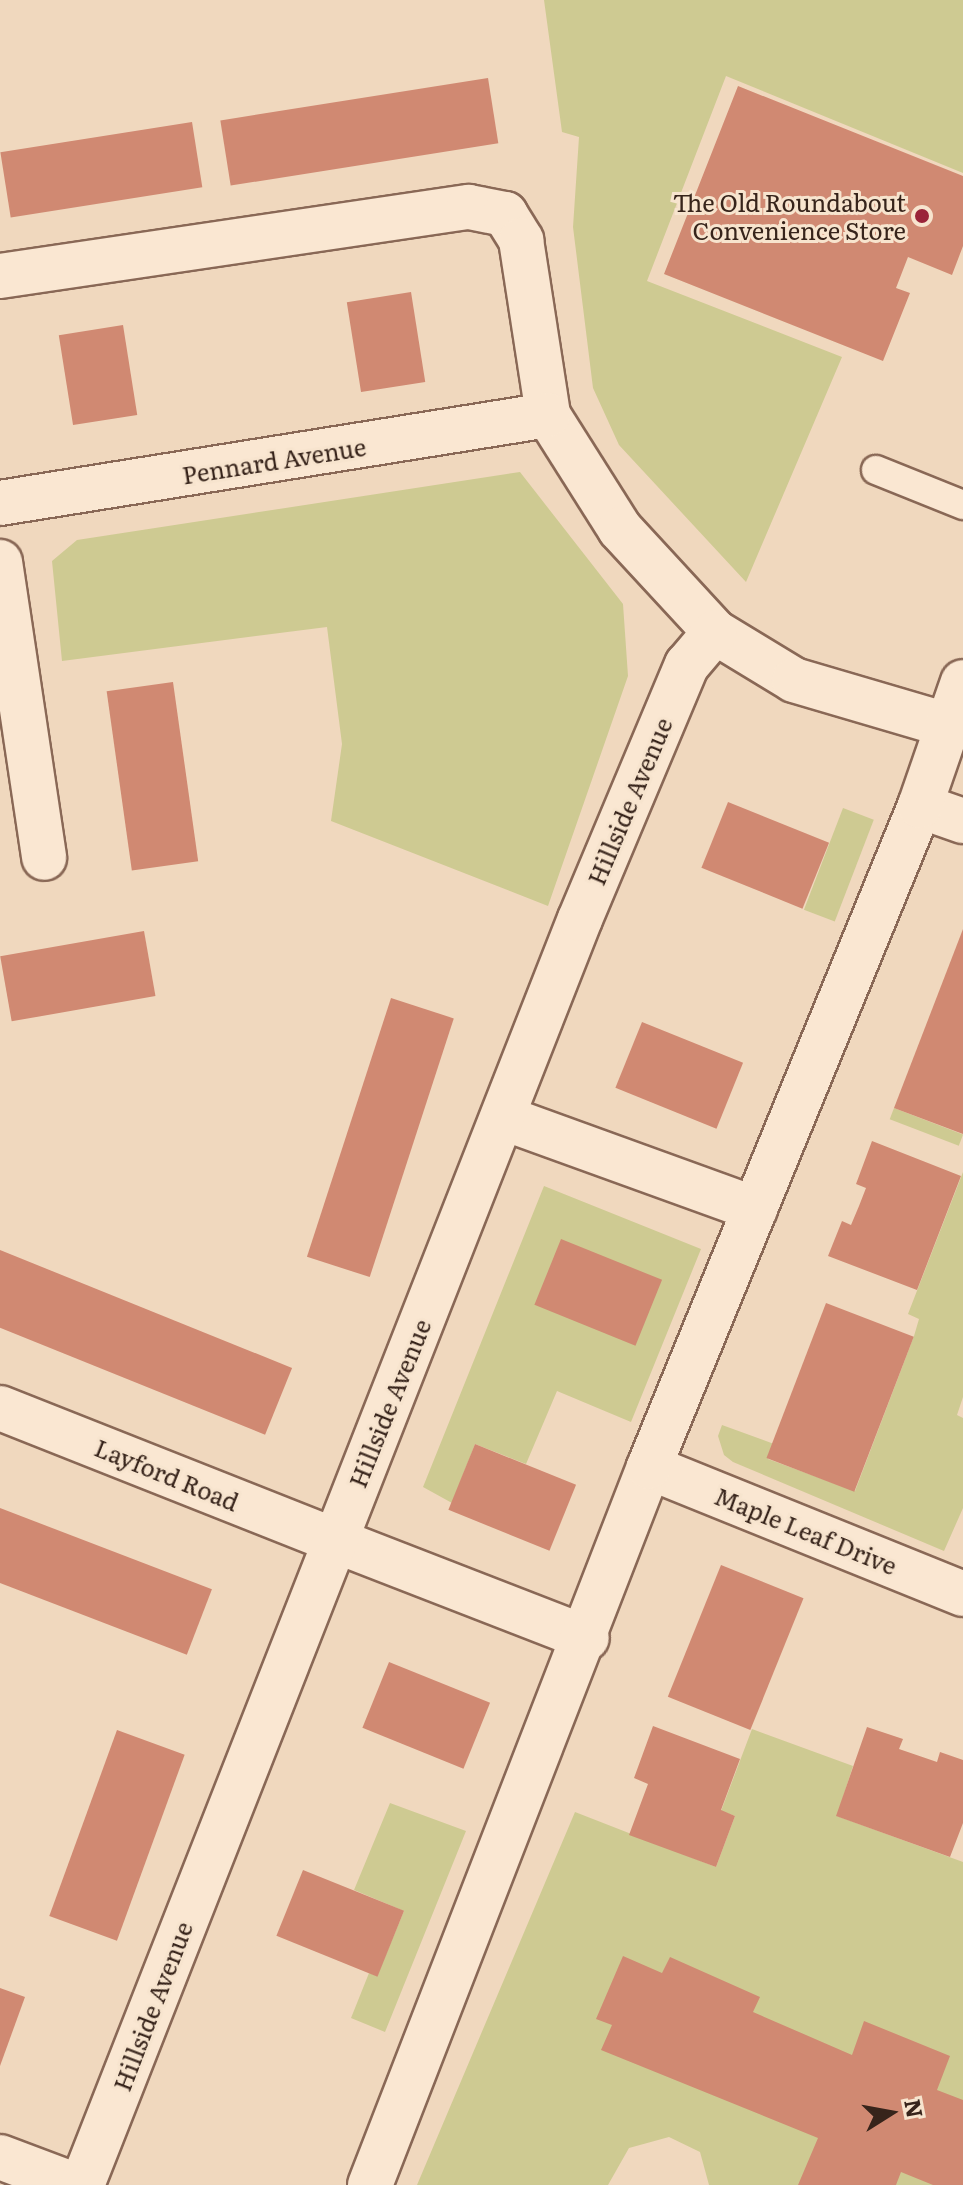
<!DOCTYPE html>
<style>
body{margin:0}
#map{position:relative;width:963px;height:2185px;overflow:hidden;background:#f0d8be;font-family:Literata,serif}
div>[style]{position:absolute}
.green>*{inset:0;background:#ceca92;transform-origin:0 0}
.building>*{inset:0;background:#d08972;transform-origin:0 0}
.roads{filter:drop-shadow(2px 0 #896856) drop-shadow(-2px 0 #896856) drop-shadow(0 2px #896856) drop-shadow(0 -2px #896856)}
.service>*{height:28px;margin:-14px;padding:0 14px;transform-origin:14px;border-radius:14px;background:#fae7d2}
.pedestrian>*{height:44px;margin:-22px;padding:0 22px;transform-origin:22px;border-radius:22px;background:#fae7d2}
.minor>*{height:44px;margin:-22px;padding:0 22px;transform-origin:22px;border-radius:22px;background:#fae7d2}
.dots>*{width:22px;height:22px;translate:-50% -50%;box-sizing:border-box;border:4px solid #f7e4ce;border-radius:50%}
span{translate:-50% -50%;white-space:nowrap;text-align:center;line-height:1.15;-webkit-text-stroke:6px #f7e4ce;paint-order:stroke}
.poi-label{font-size:24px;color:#37241b}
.right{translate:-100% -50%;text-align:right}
.street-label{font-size:24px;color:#37241b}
.north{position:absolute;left:851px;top:2073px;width:80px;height:80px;-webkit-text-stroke:6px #f7e4ce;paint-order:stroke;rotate:79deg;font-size:22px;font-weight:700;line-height:32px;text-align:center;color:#37241b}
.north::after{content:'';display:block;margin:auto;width:28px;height:36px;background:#37241b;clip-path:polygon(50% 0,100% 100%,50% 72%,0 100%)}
</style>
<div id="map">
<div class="green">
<div style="clip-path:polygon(544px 0,963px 0,963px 173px,726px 76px,647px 281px,842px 357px,746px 582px,619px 445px,593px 388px,573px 227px,579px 137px,562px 132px)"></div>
<div style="clip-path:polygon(520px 472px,623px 604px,628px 676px,548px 906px,331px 821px,342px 744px,327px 627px,62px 661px,52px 561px,77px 540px)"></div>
<div style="left:843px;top:808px;width:33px;height:109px;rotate:21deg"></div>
<div style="left:894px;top:1108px;width:74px;height:12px;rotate:21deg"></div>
<div style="clip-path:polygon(963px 1172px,963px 1397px,957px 1415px,963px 1418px,963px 1508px,944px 1551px,733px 1462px,724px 1455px,718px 1436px,722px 1425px,774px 1444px,768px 1459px,855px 1491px,914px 1336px,919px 1319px,908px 1314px)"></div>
<div style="clip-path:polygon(544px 1186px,701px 1249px,631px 1422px,557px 1391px,526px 1464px,475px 1444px,452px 1503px,423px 1487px)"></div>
<div style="clip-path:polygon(752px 1729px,853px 1766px,837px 1816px,963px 1862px,963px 2185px,709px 2185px,700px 2152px,669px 2137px,629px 2148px,608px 2185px,417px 2185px,575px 1812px,716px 1867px,735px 1816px,721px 1811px)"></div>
<div style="clip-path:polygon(390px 1803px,466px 1831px,385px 2032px,351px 2018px,369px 1973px,377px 1976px,404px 1911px,354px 1890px)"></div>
</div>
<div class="building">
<div style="left:488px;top:78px;width:66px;height:271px;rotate:81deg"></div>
<div style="clip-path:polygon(738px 86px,963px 176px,963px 246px,952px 275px,908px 257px,896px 288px,910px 293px,883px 361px,664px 274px)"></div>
<div style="left:192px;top:122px;width:66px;height:194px;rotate:81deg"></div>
<div style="left:411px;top:292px;width:91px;height:65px;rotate:81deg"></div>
<div style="left:123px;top:325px;width:91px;height:65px;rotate:81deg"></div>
<div style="left:173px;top:682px;width:181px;height:67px;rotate:82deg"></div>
<div style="left:728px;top:802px;width:109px;height:71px;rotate:22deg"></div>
<div style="clip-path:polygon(963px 929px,963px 1134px,894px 1108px)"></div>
<div style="left:144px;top:931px;width:66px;height:146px;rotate:80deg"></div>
<div style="left:391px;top:998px;width:66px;height:272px;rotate:18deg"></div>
<div style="left:642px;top:1022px;width:109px;height:71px;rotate:22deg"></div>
<div style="clip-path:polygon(872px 1141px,961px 1176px,917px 1290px,828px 1256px,842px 1221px,851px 1225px,859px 1206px,866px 1188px,856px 1184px)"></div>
<div style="left:561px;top:1239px;width:109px;height:71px;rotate:22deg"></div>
<div style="left:0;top:1250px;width:315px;height:72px;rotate:22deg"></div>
<div style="left:826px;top:1303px;width:94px;height:166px;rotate:21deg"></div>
<div style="left:475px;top:1444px;width:109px;height:71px;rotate:22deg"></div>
<div style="left:0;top:1508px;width:227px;height:70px;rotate:21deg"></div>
<div style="left:721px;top:1565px;width:89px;height:142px;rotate:22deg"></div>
<div style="left:389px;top:1662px;width:109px;height:71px;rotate:22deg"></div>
<div style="clip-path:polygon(653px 1726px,740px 1759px,721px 1810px,735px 1816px,716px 1867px,629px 1835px,648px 1784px,634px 1778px)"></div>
<div style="clip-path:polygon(867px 1727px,903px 1739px,899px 1749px,937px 1762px,940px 1752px,963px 1760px,963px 1823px,950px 1857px,836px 1816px)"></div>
<div style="left:117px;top:1730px;width:72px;height:198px;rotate:20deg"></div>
<div style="left:303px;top:1870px;width:109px;height:71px;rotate:22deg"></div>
<div style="clip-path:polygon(623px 1956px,662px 1973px,670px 1957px,760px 1997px,753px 2012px,852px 2055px,864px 2021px,950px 2056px,937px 2090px,963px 2100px,963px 2185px,933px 2185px,901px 2172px,896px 2185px,798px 2185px,818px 2138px,601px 2050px,612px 2025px,596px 2019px)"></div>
<div style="clip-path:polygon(0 1988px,25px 1997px,0 2066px)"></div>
</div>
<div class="roads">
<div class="service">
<div style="left:876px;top:470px;width:94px;rotate:21.9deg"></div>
</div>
<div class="pedestrian">
<div style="left:504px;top:1118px;width:267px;rotate:19.9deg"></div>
<div style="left:334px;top:1540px;width:271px;rotate:21.2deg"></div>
</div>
<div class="minor">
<div style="left:0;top:276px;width:474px;rotate:-8.4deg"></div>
<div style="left:469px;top:207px;width:37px;rotate:11deg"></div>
<div style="left:505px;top:214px;width:31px;rotate:58deg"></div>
<div style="left:521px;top:240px;width:177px;rotate:81.2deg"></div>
<div style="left:548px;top:415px;width:135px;rotate:57.7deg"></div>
<div style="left:620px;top:529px;width:140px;rotate:47.3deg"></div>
<div style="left:715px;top:632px;width:92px;rotate:31.3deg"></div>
<div style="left:794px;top:680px;width:159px;rotate:16.4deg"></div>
<div style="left:0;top:503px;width:555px;rotate:-9.12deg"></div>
<div style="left:0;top:562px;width:299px;rotate:81.5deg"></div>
<div style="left:920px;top:806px;width:46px;rotate:19.2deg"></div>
<div style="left:0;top:1408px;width:359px;rotate:21.6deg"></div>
<div style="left:649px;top:1467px;width:339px;rotate:22deg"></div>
<div style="left:0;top:2157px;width:79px;rotate:20.7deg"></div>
<div style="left:82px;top:2185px;width:1360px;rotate:-68.53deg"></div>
<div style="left:580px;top:919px;width:276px;rotate:-67.2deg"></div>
<div style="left:687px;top:665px;width:43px;rotate:-49.7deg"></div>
<div style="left:370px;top:2185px;width:770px;rotate:-68.76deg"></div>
<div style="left:649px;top:1467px;width:714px;rotate:-67.71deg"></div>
<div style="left:920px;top:806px;width:131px;rotate:-70.9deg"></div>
</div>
</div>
<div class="dots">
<div style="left:922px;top:216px;background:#9a2439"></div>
</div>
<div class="poi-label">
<span class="right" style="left:906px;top:216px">The Old Roundabout<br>Convenience Store</span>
</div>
<div class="street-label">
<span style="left:274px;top:460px;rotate:-9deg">Pennard Avenue</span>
<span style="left:629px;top:801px;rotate:-67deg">Hillside Avenue</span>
<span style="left:389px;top:1403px;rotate:-68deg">Hillside Avenue</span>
<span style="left:167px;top:1474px;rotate:22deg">Layford Road</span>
<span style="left:806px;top:1530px;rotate:22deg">Maple Leaf Drive</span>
<span style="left:152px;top:2006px;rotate:-69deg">Hillside Avenue</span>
</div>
<div class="north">N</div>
</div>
